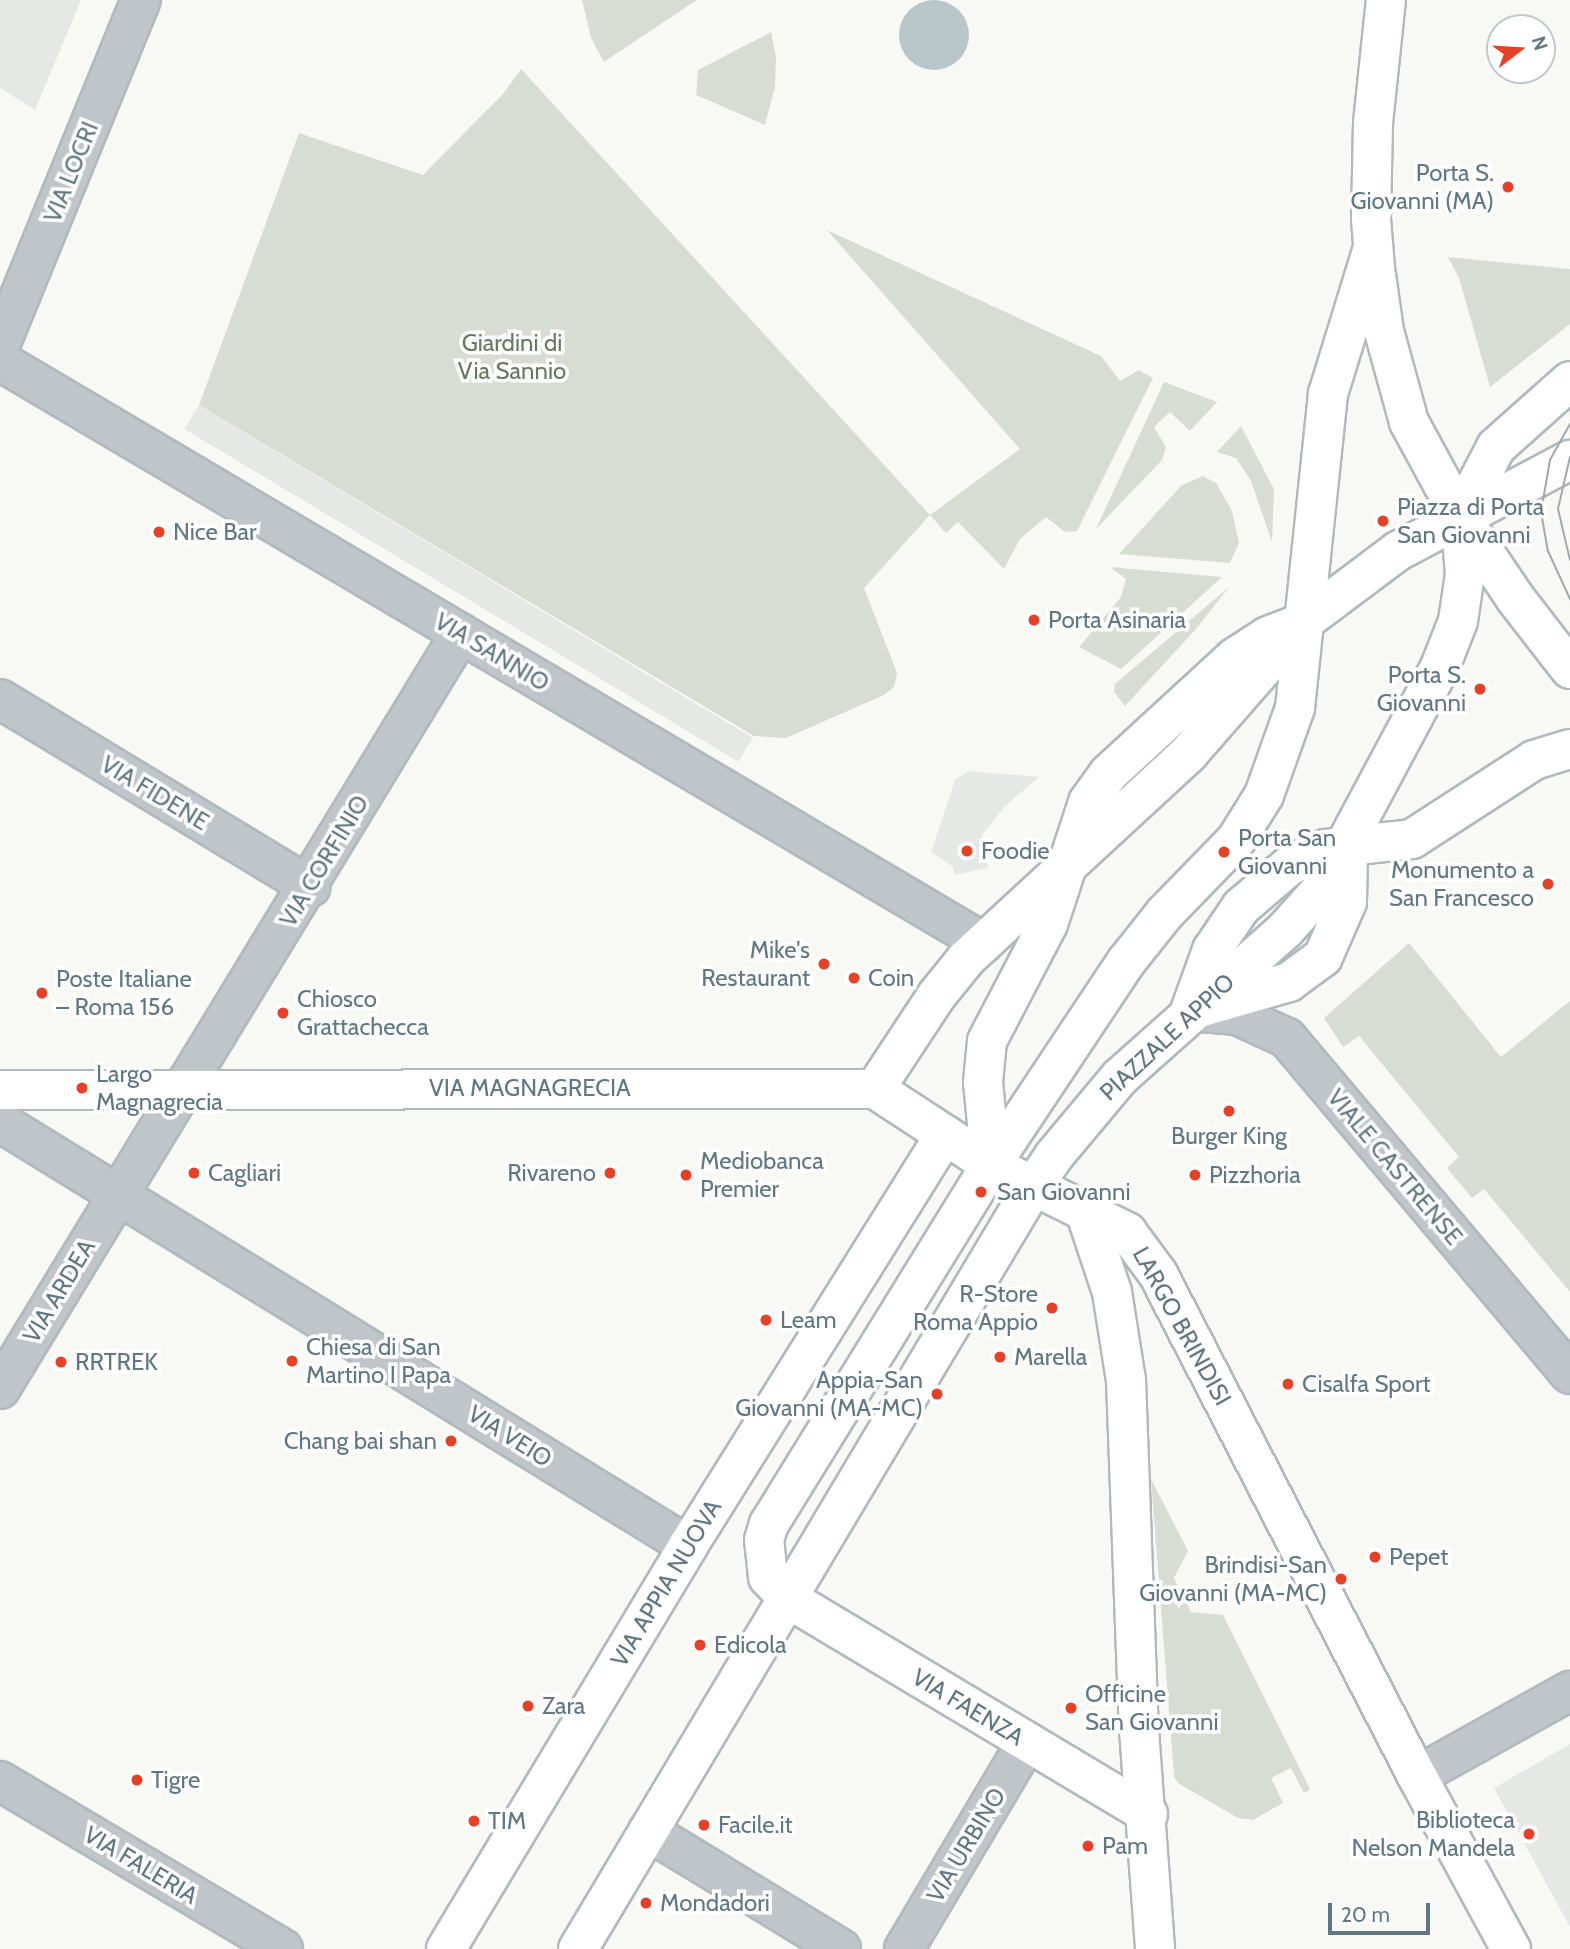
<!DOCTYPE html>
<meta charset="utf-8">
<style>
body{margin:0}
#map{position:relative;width:1570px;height:1949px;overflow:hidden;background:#f8f8f5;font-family:Cabin,sans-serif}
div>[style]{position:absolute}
.built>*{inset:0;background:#e6e8e6;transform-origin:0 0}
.green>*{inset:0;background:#d8ddd4}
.water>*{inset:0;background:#b8c6c9}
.round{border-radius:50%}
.roads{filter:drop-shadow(2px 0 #b1b9bd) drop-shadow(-2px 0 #b1b9bd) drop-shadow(0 2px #b1b9bd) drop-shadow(0 -2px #b1b9bd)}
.minor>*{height:38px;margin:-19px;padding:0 19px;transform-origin:19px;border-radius:19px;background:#bfc5c8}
.tertiary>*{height:38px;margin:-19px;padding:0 19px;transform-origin:19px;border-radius:19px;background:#bfc5c8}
.secondary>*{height:38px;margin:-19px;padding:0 19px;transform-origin:19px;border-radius:19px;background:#fff}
.primary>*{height:38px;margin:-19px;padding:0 19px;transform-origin:19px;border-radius:19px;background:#fff}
.tram>*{height:2px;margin:-1px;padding:0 1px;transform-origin:1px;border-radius:1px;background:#a0a9ae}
.dots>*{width:19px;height:19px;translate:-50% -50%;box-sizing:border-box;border:4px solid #fff;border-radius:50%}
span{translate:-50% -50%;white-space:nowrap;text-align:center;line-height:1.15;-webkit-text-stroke:7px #fff;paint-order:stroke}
.street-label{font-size:24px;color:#627781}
.poi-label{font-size:24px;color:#627781}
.right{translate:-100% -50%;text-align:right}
.left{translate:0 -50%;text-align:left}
.park-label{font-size:24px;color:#687961}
.north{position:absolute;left:1486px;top:14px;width:70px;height:70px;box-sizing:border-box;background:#fff;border:2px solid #c0c9cd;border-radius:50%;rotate:73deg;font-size:19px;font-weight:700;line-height:28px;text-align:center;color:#627781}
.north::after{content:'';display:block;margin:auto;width:24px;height:32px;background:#e64027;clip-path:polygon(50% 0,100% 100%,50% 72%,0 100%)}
.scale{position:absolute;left:1328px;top:1903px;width:102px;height:32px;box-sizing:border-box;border:4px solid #627781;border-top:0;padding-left:9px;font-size:21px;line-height:24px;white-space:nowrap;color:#627781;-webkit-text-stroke:5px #fff;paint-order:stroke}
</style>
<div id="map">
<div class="built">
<div style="clip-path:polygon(0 0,81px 0,35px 110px,0 88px)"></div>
<div style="left:199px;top:405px;width:646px;height:28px;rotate:31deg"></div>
<div style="clip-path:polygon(968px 771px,1039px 777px,1004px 807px,982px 835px,988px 868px,954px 875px,953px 867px,931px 852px,955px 780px)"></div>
<div style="clip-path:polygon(1570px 1744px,1570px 1927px,1494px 1788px)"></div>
</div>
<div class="green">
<div style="clip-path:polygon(582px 0,697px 0,604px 62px,591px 38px)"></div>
<div style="clip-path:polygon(771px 32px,776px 58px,775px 87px,765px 125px,696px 95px,698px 70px)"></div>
<div style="clip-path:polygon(521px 69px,930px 515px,1020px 449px,827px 230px,1101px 356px,1120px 381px,1139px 370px,1153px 378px,1077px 531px,1065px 532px,1046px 517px,1020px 539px,1004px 569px,958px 522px,946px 533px,930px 515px,864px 588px,897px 673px,894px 687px,884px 695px,786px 738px,754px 736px,199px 405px,299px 133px,423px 175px,503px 94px)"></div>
<div style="clip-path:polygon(1448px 257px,1570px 269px,1570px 324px,1490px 387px,1459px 278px)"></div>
<div style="clip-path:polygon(1164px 382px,1217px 402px,1190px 431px,1170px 412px,1154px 427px,1166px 447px,1162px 460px,1096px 529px)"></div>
<div style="clip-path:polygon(1241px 426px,1274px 489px,1272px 542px,1251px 481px,1236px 458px,1217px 452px)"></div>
<div style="clip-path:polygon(1203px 476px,1216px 483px,1232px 511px,1239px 543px,1230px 563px,1119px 554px,1182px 485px)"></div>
<div style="clip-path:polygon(1110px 567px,1222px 577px,1121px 669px,1079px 647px,1121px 597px,1126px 579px)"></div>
<div style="clip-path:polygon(1229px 587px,1196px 629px,1125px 706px,1114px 692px,1115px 684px)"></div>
<div style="clip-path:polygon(1409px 943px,1501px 1057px,1570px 1001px,1570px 1292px,1484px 1189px,1472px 1198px,1447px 1168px,1459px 1157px,1359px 1036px,1343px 1047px,1324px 1018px)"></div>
<div style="clip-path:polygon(1151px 1479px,1188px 1551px,1174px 1578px,1191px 1612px,1223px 1615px,1310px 1789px,1304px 1793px,1291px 1768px,1271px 1778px,1283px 1803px,1253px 1820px,1238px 1818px,1178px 1783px,1174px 1776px)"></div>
</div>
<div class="water">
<div class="round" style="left:899px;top:0;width:70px;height:70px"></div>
</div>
<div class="roads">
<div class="minor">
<div style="left:0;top:345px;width:373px;rotate:-67.8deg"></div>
<div style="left:0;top:361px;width:1143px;rotate:30.6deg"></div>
<div style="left:0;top:699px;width:363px;rotate:31.2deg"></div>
<div style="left:1190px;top:1011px;width:47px;rotate:4.9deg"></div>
<div style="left:1237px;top:1015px;width:55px;rotate:24.7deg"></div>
<div style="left:1287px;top:1038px;width:439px;rotate:49.9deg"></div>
<div style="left:0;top:1122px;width:808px;rotate:31.64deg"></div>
<div style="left:0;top:1389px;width:885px;rotate:-58.63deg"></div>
<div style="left:1417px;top:1776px;width:175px;rotate:-29.1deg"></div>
<div style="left:648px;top:1831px;width:226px;rotate:31.4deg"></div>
<div style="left:904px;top:1949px;width:241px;rotate:-59.3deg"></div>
</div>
<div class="tertiary">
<div style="left:0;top:1781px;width:329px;rotate:30.7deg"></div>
</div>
<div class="secondary">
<div style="left:1460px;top:516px;width:99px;rotate:56.1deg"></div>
<div style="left:1515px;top:598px;width:90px;rotate:52.2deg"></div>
<div style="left:1460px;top:516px;width:78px;rotate:-62.4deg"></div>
<div style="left:1496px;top:447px;width:99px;rotate:-41.7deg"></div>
<div style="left:1302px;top:623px;width:120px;rotate:-36.9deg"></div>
<div style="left:1398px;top:551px;width:195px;rotate:-27.9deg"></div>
<div style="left:1348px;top:846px;width:64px;rotate:-6.2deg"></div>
<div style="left:1412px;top:839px;width:145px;rotate:-32.9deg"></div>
<div style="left:1534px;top:760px;width:38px;rotate:-17deg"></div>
<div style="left:446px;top:1949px;width:470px;rotate:-59deg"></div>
<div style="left:688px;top:1546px;width:485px;rotate:-58deg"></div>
<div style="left:578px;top:1949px;width:888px;rotate:-59.16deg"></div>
</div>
<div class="primary">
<div style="left:1202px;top:1007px;width:91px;rotate:-16deg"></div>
<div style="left:1289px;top:982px;width:42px;rotate:-36.3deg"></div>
<div style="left:1323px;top:957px;width:60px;rotate:-66.4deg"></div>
<div style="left:1347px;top:902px;width:54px;rotate:-88.9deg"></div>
<div style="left:1190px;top:1011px;width:65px;rotate:-70.2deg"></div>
<div style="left:1212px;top:950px;width:52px;rotate:-56deg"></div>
<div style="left:1241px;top:907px;width:63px;rotate:-40.5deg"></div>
<div style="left:1289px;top:866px;width:40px;rotate:-25deg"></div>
<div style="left:1325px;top:849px;width:23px;rotate:-7deg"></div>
<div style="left:875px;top:1089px;width:113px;rotate:-56.6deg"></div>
<div style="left:937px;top:995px;width:46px;rotate:-51.1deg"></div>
<div style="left:966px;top:959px;width:304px;rotate:-42.7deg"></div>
<div style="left:1189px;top:753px;width:158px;rotate:-48.8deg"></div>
<div style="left:0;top:1090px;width:875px;rotate:-0.07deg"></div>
<div style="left:875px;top:1089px;width:139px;rotate:33.2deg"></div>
<div style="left:991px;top:1165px;width:152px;rotate:26.2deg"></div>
<div style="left:1127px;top:1232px;width:52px;rotate:53.6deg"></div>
<div style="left:1158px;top:1274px;width:565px;rotate:62.71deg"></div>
<div style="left:1417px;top:1776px;width:197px;rotate:61.5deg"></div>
<div style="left:991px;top:1165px;width:83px;rotate:-95.5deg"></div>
<div style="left:983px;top:1082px;width:41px;rotate:-84.4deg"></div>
<div style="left:987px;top:1041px;width:132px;rotate:-62.5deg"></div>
<div style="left:1048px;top:924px;width:128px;rotate:-71.8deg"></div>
<div style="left:1088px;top:802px;width:34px;rotate:-54deg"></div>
<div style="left:1108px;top:774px;width:171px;rotate:-42.6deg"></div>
<div style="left:1234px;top:658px;width:40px;rotate:-32.9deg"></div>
<div style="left:1268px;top:636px;width:36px;rotate:-21deg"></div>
<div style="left:1033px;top:1187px;width:36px;rotate:-56deg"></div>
<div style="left:1053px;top:1157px;width:104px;rotate:-50.1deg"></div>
<div style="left:1120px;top:1077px;width:222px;rotate:-41.7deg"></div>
<div style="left:1286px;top:929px;width:52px;rotate:-48.1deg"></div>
<div style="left:1321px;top:890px;width:253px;rotate:-61.9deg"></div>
<div style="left:1440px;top:667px;width:49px;rotate:-68.6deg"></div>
<div style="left:1458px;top:621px;width:48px;rotate:-81.5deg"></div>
<div style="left:1465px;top:574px;width:58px;rotate:-94.9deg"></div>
<div style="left:1460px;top:516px;width:107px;rotate:-118.5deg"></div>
<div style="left:1409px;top:422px;width:94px;rotate:-105.4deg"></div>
<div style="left:1384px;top:331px;width:64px;rotate:-98.1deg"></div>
<div style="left:1375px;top:268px;width:49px;rotate:-94.7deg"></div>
<div style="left:1371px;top:219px;width:96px;rotate:-88.8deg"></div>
<div style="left:1373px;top:123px;width:124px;rotate:-84deg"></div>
<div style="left:1086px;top:1214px;width:82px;rotate:71.6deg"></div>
<div style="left:1112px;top:1292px;width:89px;rotate:81deg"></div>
<div style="left:1126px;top:1380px;width:350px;rotate:87.9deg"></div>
<div style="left:1139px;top:1730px;width:220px;rotate:85.8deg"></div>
<div style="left:1148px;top:1814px;width:418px;rotate:-149.1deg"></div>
<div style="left:789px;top:1599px;width:30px;rotate:-134deg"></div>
<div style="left:768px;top:1577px;width:37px;rotate:-96deg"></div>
<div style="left:764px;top:1540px;width:17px;rotate:-73deg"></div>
<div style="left:769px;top:1524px;width:422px;rotate:-58.3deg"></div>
<div style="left:991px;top:1165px;width:244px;rotate:-56.4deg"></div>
<div style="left:1126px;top:962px;width:63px;rotate:-51.5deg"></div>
<div style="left:1165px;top:913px;width:102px;rotate:-45.8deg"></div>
<div style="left:1236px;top:840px;width:53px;rotate:-58.1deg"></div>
<div style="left:1264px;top:795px;width:92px;rotate:-70.4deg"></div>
<div style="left:1295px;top:708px;width:316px;rotate:-84deg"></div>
<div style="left:1328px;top:394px;width:153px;rotate:-72.9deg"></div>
</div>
</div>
<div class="tram">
<div style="left:1570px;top:424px;width:41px;rotate:119.1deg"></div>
<div style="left:1550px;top:460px;width:53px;rotate:99.8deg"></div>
<div style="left:1541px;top:512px;width:40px;rotate:80deg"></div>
<div style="left:1548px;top:551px;width:53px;rotate:65.4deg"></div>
<div style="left:1570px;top:457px;width:53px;rotate:103deg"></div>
<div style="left:1558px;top:509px;width:52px;rotate:76.8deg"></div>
</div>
<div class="dots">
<div style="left:1508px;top:187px;background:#e64027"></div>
<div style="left:1383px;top:521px;background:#e64027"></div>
<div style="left:159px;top:532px;background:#e64027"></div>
<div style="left:1034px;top:620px;background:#e64027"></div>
<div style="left:1480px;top:689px;background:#e64027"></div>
<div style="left:967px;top:851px;background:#e64027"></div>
<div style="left:1224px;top:852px;background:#e64027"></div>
<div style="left:1548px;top:884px;background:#e64027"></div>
<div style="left:824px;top:964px;background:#e64027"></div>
<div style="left:854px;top:978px;background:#e64027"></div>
<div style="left:42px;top:993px;background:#e64027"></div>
<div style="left:283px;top:1013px;background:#e64027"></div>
<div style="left:82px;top:1088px;background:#e64027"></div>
<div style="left:1229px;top:1111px;background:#e64027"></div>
<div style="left:194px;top:1173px;background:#e64027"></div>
<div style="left:610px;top:1173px;background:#e64027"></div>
<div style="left:686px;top:1175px;background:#e64027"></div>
<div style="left:1195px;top:1175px;background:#e64027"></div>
<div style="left:981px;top:1192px;background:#e64027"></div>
<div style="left:1052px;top:1308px;background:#e64027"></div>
<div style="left:766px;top:1320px;background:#e64027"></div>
<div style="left:1000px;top:1357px;background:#e64027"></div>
<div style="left:292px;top:1361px;background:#e64027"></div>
<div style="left:61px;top:1362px;background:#e64027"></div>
<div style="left:1288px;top:1384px;background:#e64027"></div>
<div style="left:937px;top:1394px;background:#e64027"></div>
<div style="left:451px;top:1441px;background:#e64027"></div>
<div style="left:1375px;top:1557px;background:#e64027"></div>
<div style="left:1341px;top:1579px;background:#e64027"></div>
<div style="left:700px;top:1645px;background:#e64027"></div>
<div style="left:528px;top:1706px;background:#e64027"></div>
<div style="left:1071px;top:1708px;background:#e64027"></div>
<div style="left:137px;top:1780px;background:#e64027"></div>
<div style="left:474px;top:1821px;background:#e64027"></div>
<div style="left:704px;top:1825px;background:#e64027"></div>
<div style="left:1529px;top:1834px;background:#e64027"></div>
<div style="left:1088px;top:1846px;background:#e64027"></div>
<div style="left:646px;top:1903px;background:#e64027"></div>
</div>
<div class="street-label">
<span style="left:71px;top:172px;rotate:-68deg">VIA LOCRI</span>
<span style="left:492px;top:652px;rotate:31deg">VIA SANNIO</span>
<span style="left:155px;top:793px;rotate:31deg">VIA FIDENE</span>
<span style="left:324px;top:861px;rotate:-59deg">VIA CORFINIO</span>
<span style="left:1167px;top:1037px;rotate:-43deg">PIAZZALE APPIO</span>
<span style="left:530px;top:1088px">VIA MAGNAGRECIA</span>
<span style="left:1395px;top:1167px;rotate:50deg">VIALE CASTRENSE</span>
<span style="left:59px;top:1291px;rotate:-59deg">VIA ARDEA</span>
<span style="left:1182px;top:1326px;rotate:61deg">LARGO BRINDISI</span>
<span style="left:510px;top:1436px;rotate:32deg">VIA VEIO</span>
<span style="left:666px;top:1583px;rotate:-59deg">VIA APPIA NUOVA</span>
<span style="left:968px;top:1707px;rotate:31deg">VIA FAENZA</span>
<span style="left:966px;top:1845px;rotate:-59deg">VIA URBINO</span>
<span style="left:141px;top:1865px;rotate:31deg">VIA FALERIA</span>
</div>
<div class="poi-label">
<span class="right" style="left:1494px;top:187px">Porta S.<br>Giovanni (MA)</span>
<span class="left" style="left:1397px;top:521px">Piazza di Porta<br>San Giovanni</span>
<span class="left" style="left:173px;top:532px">Nice Bar</span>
<span class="left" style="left:1048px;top:620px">Porta Asinaria</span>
<span class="right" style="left:1466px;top:689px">Porta S.<br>Giovanni</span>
<span class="left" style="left:1238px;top:852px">Porta San<br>Giovanni</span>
<span class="left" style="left:981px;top:851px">Foodie</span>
<span class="right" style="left:1534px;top:884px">Monumento a<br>San Francesco</span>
<span class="right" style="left:810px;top:964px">Mike's<br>Restaurant</span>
<span class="left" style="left:868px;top:978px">Coin</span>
<span class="left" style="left:56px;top:993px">Poste Italiane<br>– Roma 156</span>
<span class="left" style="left:297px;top:1013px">Chiosco<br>Grattachecca</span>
<span class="left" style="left:96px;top:1088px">Largo<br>Magnagrecia</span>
<span style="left:1229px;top:1136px">Burger King</span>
<span class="left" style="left:700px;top:1175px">Mediobanca<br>Premier</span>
<span class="left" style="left:208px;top:1173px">Cagliari</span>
<span class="right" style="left:596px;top:1173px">Rivareno</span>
<span class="left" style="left:1209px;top:1175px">Pizzhoria</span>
<span class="left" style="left:997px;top:1192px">San Giovanni</span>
<span class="right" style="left:1038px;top:1308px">R-Store<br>Roma Appio</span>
<span class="left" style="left:780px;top:1320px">Leam</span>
<span class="left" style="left:306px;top:1361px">Chiesa di San<br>Martino I Papa</span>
<span class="left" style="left:1014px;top:1357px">Marella</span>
<span class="left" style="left:75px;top:1362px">RRTREK</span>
<span class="right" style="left:923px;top:1394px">Appia-San<br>Giovanni (MA-MC)</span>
<span class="left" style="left:1302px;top:1384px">Cisalfa Sport</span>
<span class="right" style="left:437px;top:1441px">Chang bai shan</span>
<span class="left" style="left:1389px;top:1557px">Pepet</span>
<span class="right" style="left:1327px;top:1579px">Brindisi-San<br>Giovanni (MA-MC)</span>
<span class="left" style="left:714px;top:1645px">Edicola</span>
<span class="left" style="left:1085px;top:1708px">Officine<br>San Giovanni</span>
<span class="left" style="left:542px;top:1706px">Zara</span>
<span class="left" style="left:151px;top:1780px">Tigre</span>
<span class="right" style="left:1515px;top:1834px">Biblioteca<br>Nelson Mandela</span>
<span class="left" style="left:488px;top:1821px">TIM</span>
<span class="left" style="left:718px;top:1825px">Facile.it</span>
<span class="left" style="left:1102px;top:1846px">Pam</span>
<span class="left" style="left:660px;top:1903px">Mondadori</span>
</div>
<div class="park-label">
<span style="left:512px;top:357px">Giardini di<br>Via Sannio</span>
</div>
<div class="north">N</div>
<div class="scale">20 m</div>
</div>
